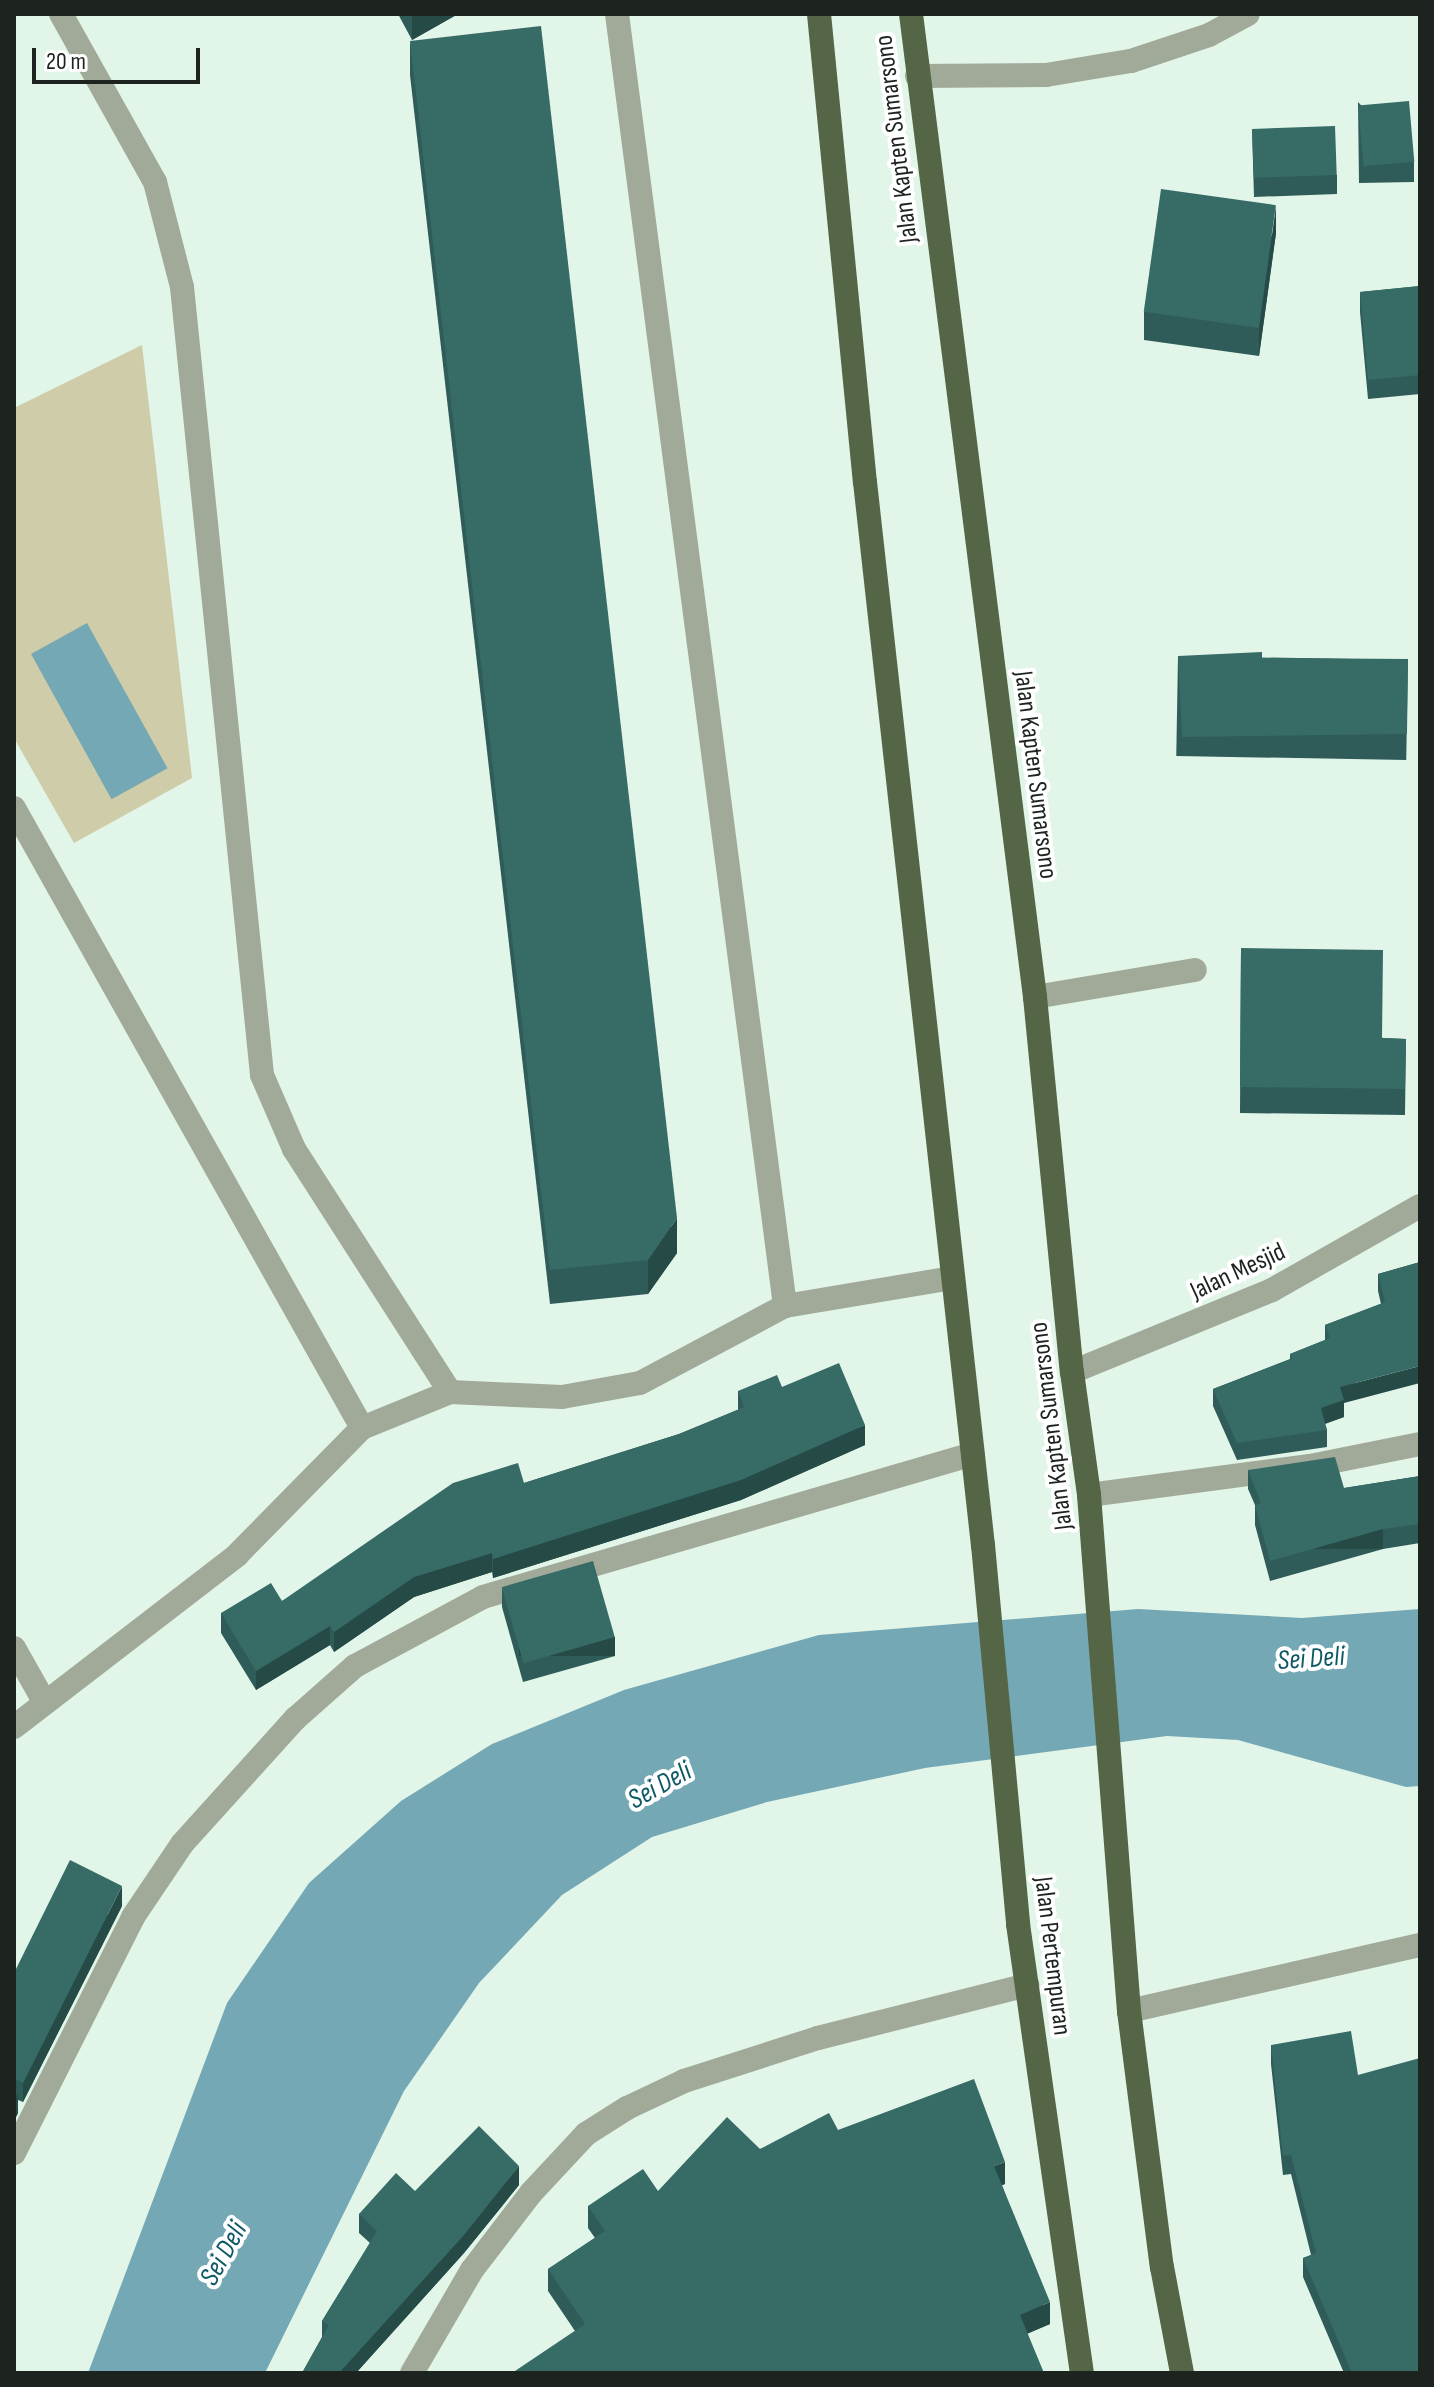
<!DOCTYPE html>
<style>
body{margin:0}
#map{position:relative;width:1434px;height:2387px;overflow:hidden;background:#e2f5e9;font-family:"Sofia Sans Condensed",sans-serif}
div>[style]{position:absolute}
.green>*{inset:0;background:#cecca9}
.water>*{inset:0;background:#74a8b4;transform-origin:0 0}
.service>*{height:24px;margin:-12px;padding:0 12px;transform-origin:12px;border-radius:12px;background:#a1aa99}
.minor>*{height:24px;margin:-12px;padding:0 12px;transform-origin:12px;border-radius:12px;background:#a1aa99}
.tertiary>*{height:24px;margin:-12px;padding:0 12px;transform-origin:12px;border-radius:12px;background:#a1aa99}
.trunk>*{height:24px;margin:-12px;padding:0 12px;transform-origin:12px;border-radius:12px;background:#546646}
.wall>*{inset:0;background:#2f5c58;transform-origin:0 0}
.shaded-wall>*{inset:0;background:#264b47;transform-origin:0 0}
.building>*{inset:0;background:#376b66;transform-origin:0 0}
span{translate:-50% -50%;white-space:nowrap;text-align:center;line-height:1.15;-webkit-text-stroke:8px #fff;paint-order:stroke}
.street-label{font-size:26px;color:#1d2420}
.water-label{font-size:28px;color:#0f5866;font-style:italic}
.frame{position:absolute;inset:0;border:16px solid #1d2420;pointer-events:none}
.scale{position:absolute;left:32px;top:48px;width:168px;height:36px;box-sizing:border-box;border:4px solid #1d2420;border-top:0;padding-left:10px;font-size:24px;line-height:28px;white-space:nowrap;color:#1d2420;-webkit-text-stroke:6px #fff;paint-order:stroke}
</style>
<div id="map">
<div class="green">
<div style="clip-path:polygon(142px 345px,192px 778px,74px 843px,14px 738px,14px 408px)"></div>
</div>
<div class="water">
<div style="left:87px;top:623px;width:166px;height:64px;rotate:61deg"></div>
<div style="clip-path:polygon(1138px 1609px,1302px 1618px,1420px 1609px,1420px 1786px,1406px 1787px,1238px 1740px,1167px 1736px,925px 1768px,767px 1802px,652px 1837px,562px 1895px,479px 1983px,404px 2091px,265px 2373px,88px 2373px,227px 2003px,309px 1883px,401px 1801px,492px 1744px,624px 1690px,819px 1635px)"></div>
</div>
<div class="service">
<div style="left:617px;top:14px;width:1303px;rotate:82.59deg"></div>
<div style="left:1035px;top:997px;width:162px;rotate:-9.6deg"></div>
</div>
<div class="minor">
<div style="left:61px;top:14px;width:193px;rotate:60.8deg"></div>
<div style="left:155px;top:182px;width:108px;rotate:75.6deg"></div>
<div style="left:182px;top:287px;width:792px;rotate:84.2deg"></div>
<div style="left:262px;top:1075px;width:81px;rotate:66.6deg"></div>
<div style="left:294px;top:1149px;width:289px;rotate:57.3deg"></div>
<div style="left:917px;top:76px;width:129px;rotate:-0.4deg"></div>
<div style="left:1046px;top:75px;width:86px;rotate:-9.4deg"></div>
<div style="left:1131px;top:61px;width:82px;rotate:-18.4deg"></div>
<div style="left:1209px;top:35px;width:44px;rotate:-28.3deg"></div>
<div style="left:14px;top:808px;width:711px;rotate:60.69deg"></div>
<div style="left:1089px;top:1495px;width:223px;rotate:-7.5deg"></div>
<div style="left:1310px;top:1466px;width:112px;rotate:-11.3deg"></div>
<div style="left:14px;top:1648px;width:63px;rotate:60.6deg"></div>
<div style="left:14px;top:1727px;width:282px;rotate:-37.6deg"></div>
<div style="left:237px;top:1555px;width:178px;rotate:-45.5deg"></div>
<div style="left:362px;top:1428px;width:95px;rotate:-22.2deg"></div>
<div style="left:450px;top:1392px;width:112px;rotate:2.6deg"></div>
<div style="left:562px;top:1397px;width:79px;rotate:-10.2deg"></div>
<div style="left:640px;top:1383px;width:164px;rotate:-28deg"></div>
<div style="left:785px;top:1306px;width:170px;rotate:-9.5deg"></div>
<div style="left:1129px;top:2011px;width:298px;rotate:-12.8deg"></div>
<div style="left:14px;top:2153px;width:264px;rotate:-63.2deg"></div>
<div style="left:133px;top:1917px;width:88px;rotate:-56.1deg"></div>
<div style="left:182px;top:1844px;width:169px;rotate:-47.9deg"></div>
<div style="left:295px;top:1719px;width:80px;rotate:-41.5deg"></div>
<div style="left:355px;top:1666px;width:145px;rotate:-28.3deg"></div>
<div style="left:483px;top:1597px;width:510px;rotate:-16.27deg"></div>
<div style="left:412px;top:2373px;width:119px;rotate:-59.8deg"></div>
<div style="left:472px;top:2270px;width:97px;rotate:-52.5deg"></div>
<div style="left:531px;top:2193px;width:81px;rotate:-47deg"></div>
<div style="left:586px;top:2134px;width:49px;rotate:-32.4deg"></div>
<div style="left:627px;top:2108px;width:63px;rotate:-25.3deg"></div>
<div style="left:684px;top:2081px;width:141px;rotate:-17.8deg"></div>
<div style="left:818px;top:2038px;width:216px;rotate:-14.2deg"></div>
</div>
<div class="tertiary">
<div style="left:1072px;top:1372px;width:216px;rotate:-22.3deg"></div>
<div style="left:1272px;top:1290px;width:170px;rotate:-29.6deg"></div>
</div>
<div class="trunk">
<div style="left:819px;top:14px;width:470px;rotate:84.4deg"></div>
<div style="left:865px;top:482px;width:1070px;rotate:83.67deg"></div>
<div style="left:983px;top:1545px;width:381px;rotate:84.7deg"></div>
<div style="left:1018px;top:1924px;width:454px;rotate:81.9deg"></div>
<div style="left:911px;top:14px;width:991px;rotate:82.81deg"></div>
<div style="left:1035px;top:997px;width:377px;rotate:84.4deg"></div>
<div style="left:1072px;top:1372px;width:124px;rotate:82.1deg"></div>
<div style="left:1089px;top:1495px;width:518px;rotate:85.57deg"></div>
<div style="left:1129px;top:2011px;width:258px;rotate:82.7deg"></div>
<div style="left:1162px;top:2267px;width:108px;rotate:79.3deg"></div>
</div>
<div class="wall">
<div style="clip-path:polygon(398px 14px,458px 14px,412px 40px)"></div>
<div style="clip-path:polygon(410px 41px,677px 1253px,648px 1294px,550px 1304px,410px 75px)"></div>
<div style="clip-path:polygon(1358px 102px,1414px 162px,1414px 182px,1359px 183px)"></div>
<div style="clip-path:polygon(1252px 129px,1337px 175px,1337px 194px,1254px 197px)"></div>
<div style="clip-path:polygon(1276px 233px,1259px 356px,1144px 340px,1144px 312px)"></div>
<div style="clip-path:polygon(1420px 286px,1420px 394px,1368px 399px,1360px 312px,1360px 292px)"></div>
<div style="left:1178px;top:656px;width:230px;height:100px;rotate:1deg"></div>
<div style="clip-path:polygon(1241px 948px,1383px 1038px,1406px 1039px,1405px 1115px,1240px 1113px)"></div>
<div style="clip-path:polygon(1420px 1262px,1344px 1403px,1344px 1417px,1325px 1424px,1327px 1430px,1327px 1447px,1237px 1460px,1213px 1406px,1213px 1389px,1290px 1359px,1290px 1354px,1325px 1340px,1325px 1325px,1381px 1304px,1378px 1291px,1378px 1274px)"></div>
<div style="clip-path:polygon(782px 1387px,865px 1445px,741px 1500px,493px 1578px,492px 1572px,414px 1597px,334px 1652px,330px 1645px,256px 1690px,221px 1633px,221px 1613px,282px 1601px,524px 1483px,679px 1434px,738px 1410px,738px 1391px)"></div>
<div style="clip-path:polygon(1248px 1470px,1344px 1488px,1420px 1476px,1420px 1543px,1383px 1549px,1270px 1581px,1255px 1525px,1255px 1505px,1248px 1489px)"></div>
<div style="clip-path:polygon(502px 1588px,615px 1656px,523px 1682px,502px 1607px)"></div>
<div style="clip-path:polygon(122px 1906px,23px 2102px,18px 2100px,18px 2113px,14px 2121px,14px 1973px)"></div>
<div style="clip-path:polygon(1271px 2045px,1358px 2075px,1420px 2373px,1344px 2373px,1303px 2277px,1303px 2258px,1311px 2255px,1291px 2174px,1283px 2175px,1271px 2064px)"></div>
<div style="clip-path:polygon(838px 2130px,1005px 2184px,1002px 2185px,1050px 2324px,1028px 2333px,575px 2331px,548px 2291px,548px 2269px,595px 2238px,588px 2228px,588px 2206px,658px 2191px,760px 2149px)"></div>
<div style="clip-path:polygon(519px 2185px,464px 2253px,356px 2373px,302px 2373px,322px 2337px,322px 2321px,370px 2243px,359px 2233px,359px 2214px,415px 2191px)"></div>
</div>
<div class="shaded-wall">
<div style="clip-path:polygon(412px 14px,458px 14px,412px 40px)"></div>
<div style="clip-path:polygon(1276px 206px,1276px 233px,1259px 356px,1259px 329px)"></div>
<div style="clip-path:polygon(677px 1218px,677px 1253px,648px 1294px,648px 1260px)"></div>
<div style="clip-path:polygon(1420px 1366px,1420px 1383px,1344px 1403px,1344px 1417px,1321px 1425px,1321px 1408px,1340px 1387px)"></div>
<div style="clip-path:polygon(865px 1425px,865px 1445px,741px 1500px,493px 1578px,493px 1559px)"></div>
<div style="left:1383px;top:1529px;width:20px;height:117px;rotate:90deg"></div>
<div style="clip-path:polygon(492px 1553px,492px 1572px,414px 1597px,334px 1652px,334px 1632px,414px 1577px)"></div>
<div style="clip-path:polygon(330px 1626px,330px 1645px,256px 1690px,256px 1671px)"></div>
<div style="left:615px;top:1637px;width:19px;height:96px;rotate:90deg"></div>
<div style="clip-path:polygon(122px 1886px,122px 1906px,23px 2102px,23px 2083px)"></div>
<div style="clip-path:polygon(18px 2093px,18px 2113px,14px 2121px,14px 2102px)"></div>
<div style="clip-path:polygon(1005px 2162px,1005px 2184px,994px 2188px,994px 2166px)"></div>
<div style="clip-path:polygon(519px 2166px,519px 2185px,464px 2253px,356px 2373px,339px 2373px)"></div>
<div style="clip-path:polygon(1050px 2302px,1050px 2324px,1020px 2337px,1020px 2315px)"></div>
</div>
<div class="building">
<div style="clip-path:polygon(541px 26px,677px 1218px,648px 1260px,550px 1270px,410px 41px)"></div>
<div style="left:1409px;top:101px;width:61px;height:51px;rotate:85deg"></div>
<div style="left:1335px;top:126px;width:49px;height:83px;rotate:88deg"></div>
<div style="left:1161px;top:189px;width:116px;height:124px;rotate:8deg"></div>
<div style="clip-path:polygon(1420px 286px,1420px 375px,1368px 380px,1360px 292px)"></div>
<div style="clip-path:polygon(1262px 652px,1262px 658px,1408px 659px,1407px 734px,1182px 737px,1178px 656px)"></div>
<div style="clip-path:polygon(1241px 948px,1383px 950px,1382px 1038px,1406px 1039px,1405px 1089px,1240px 1087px)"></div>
<div style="clip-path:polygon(1420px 1262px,1420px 1366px,1340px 1387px,1344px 1400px,1321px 1408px,1327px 1430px,1237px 1443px,1213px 1389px,1292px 1359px,1290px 1354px,1330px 1338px,1325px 1325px,1385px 1302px,1378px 1274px)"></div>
<div style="clip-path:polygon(839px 1363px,865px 1425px,741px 1480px,493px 1559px,492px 1553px,414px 1577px,334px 1632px,330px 1626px,256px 1671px,221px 1613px,271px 1583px,282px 1601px,453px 1483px,518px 1463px,524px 1483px,679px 1434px,744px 1407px,738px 1391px,777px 1375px,782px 1387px)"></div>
<div style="clip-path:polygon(1335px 1457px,1344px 1488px,1420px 1476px,1420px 1524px,1383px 1529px,1270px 1561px,1255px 1505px,1261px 1503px,1248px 1470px)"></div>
<div style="left:593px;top:1561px;width:79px;height:95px;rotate:74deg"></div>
<div style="clip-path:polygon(70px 1860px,122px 1886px,23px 2083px,14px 2078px,14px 1973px)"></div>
<div style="clip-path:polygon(1351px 2031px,1358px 2075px,1420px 2058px,1420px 2373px,1352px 2373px,1303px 2258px,1316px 2253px,1291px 2155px,1283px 2156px,1271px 2045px)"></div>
<div style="clip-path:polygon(974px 2079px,1005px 2162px,994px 2166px,1050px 2302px,1020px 2315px,1044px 2373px,512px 2373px,585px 2324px,548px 2269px,605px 2231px,588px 2206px,643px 2169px,658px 2191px,727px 2117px,760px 2149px,829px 2113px,838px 2130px)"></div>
<div style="clip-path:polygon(479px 2126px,519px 2166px,464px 2235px,339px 2373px,302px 2373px,329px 2325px,322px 2321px,377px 2231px,359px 2214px,396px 2173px,415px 2191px)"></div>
</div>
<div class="street-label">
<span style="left:897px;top:139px;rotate:-97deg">Jalan Kapten Sumarsono</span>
<span style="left:1035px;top:775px;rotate:83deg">Jalan Kapten Sumarsono</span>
<span style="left:1238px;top:1272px;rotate:-25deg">Jalan Mesjid</span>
<span style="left:1052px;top:1426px;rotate:-97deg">Jalan Kapten Sumarsono</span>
<span style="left:1052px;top:1956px;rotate:83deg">Jalan Pertempuran</span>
</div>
<div class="water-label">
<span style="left:1311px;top:1659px;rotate:-4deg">Sei Deli</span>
<span style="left:660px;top:1786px;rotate:-29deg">Sei Deli</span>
<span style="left:224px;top:2254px;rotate:-61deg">Sei Deli</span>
</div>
<div class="frame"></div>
<div class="scale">20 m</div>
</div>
